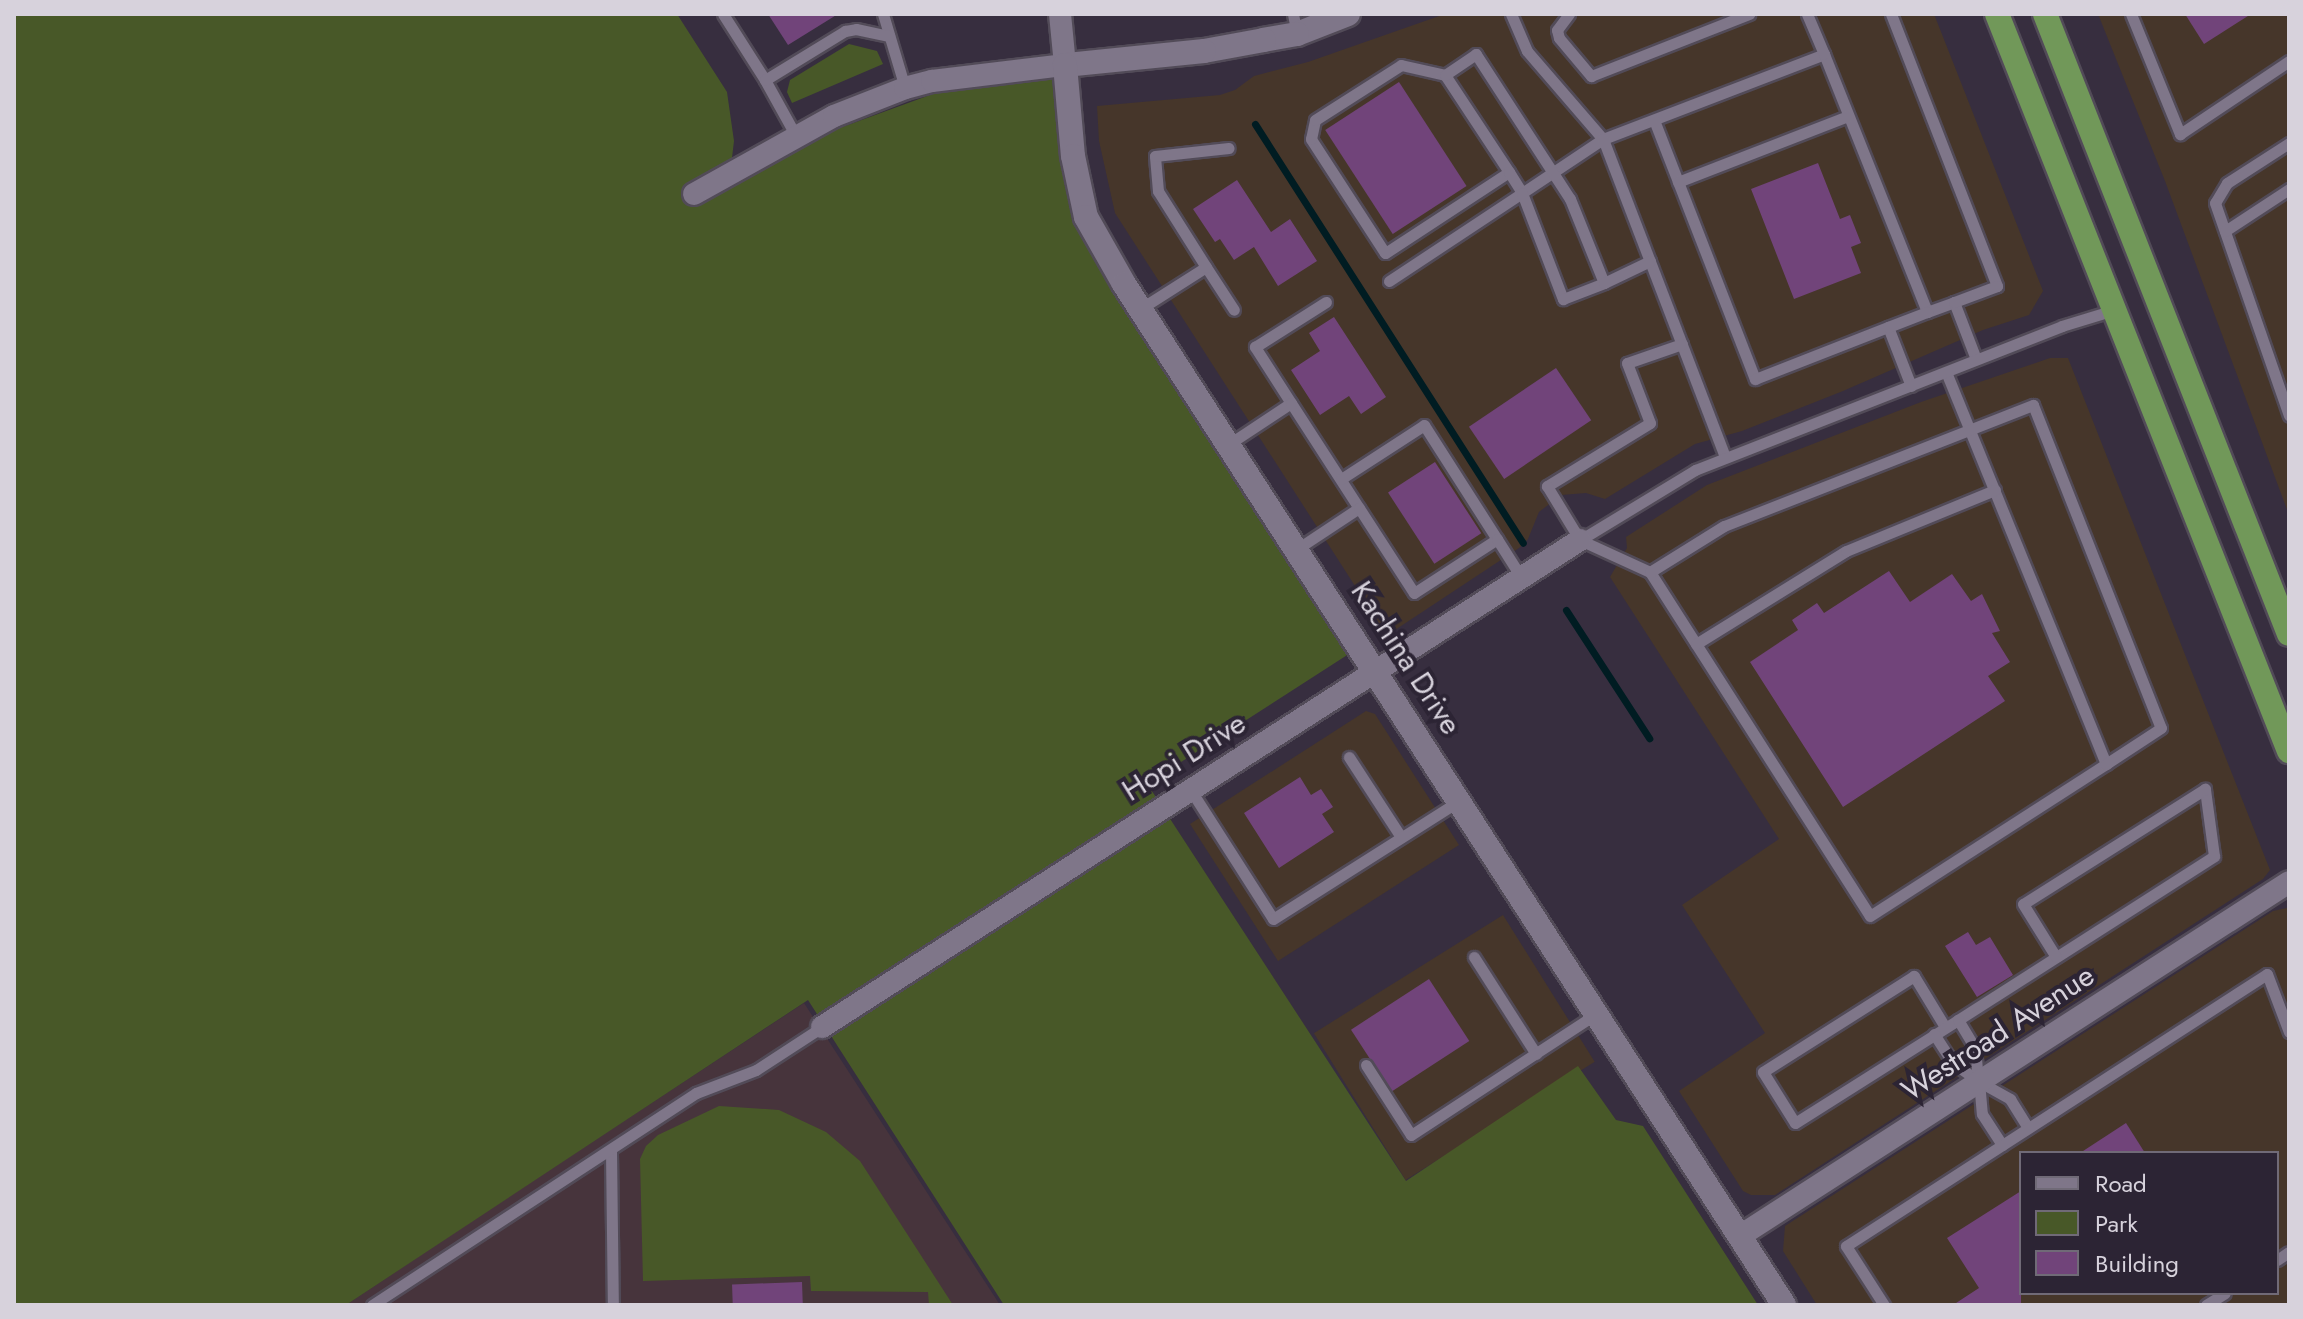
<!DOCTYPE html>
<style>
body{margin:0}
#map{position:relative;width:2303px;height:1319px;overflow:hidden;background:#372e3f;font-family:Jost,sans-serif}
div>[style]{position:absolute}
.commercial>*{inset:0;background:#46362a;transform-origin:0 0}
.education>*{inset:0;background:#47343c}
.green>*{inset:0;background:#485828}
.stream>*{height:7px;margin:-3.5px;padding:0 3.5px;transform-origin:3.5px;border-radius:3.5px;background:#001c22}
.building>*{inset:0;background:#71447a;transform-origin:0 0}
.roads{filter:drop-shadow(2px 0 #524b58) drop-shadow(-2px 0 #524b58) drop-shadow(0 2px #524b58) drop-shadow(0 -2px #524b58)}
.lane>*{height:11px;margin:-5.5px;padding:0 5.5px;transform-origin:5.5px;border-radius:5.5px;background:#7f7689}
.street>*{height:22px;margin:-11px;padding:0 11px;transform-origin:11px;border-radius:11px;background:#7f7689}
.secondary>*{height:24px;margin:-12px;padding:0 12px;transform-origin:12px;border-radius:12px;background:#7f7689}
.highway>*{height:24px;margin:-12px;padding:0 12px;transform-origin:12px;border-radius:12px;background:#719859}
span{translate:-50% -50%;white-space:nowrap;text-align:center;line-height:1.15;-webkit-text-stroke:8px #2c2434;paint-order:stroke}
.street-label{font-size:30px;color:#d7d2dc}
.frame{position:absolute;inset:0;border:16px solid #d7d2dc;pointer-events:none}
.legend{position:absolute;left:2019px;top:1151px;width:260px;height:144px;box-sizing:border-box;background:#2c2434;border:2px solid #706a77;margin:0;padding:10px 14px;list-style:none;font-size:24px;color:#d7d2dc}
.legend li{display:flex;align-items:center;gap:16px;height:40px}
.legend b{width:40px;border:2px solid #706a77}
</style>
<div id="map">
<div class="commercial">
<div style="clip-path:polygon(1445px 14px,1934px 14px,2043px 291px,2029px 315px,1983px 330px,1843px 391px,1742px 431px,1695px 444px,1605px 499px,1586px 493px,1561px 495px,1539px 512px,1528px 539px,1519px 548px,1395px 630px,1384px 631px,1115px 213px,1099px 141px,1097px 106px,1220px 95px,1235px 90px,1254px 76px,1308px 62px)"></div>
<div style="clip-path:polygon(2098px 14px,2289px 14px,2289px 515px,2165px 181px)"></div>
<div style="clip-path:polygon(2050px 358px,2068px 358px,2270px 870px,2263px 879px,1775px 1195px,1751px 1195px,1743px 1191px,1679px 1091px,1765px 1033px,1682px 905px,1779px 839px,1610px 577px,1627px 548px,1626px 537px,1707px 485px,1921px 402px)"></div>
<div style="clip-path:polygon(1366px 711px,1375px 714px,1459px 845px,1278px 961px,1190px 824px)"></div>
<div style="clip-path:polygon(evenodd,2287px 908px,2289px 1304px,1817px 1305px,1783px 1251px,1785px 1226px,2273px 911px,2287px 908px,2021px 1153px,2277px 1153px,2277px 1293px,2021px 1293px,2021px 1153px)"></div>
<div style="left:1503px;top:915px;width:173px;height:223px;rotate:58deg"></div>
</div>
<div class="education">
<div style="clip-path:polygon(804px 1003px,1000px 1305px,346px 1305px,484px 1213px)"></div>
</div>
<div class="green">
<div style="clip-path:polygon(14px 14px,677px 14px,727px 92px,734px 141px,731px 166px,744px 178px,815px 137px,971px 80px,1056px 74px,1083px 199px,1355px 650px,1164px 773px,1158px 766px,1148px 785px,1406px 1181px,1578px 1066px,1616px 1120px,1643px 1126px,1758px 1305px,1004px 1305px,808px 1000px,346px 1305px,14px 1305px)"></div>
<div style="clip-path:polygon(849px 44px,877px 51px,883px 64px,792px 103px,787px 92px,790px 80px)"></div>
<div style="clip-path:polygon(719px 1106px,779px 1110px,826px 1132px,860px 1161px,953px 1305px,929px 1305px,928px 1292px,811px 1291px,810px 1276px,643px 1281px,640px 1159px,646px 1146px,658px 1135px)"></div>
</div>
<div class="stream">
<div style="left:1255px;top:124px;width:497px;rotate:57.4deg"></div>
<div style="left:1566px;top:610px;width:153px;rotate:57deg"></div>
</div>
<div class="building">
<div style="clip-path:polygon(768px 14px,838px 14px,788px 45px)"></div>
<div style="clip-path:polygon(2185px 14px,2251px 14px,2204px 44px)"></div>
<div style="left:1399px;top:82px;width:124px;height:88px;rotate:57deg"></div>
<div style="clip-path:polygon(1818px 163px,1840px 219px,1850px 215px,1861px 243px,1851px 247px,1861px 273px,1794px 299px,1751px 189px)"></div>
<div style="clip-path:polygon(1237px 180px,1271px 232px,1290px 219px,1317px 261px,1278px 286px,1254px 247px,1234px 260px,1220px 239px,1215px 242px,1193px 209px)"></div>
<div style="clip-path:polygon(1334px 317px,1386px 397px,1361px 414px,1349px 396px,1320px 415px,1291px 370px,1320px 351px,1309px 333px)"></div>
<div style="left:1556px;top:368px;width:63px;height:105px;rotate:56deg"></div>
<div style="left:1435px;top:462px;width:85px;height:56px;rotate:57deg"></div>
<div style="clip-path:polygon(1889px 571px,1910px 602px,1952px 574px,1971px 601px,1982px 594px,2000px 631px,1992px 633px,2010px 662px,1988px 676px,2005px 701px,1843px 807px,1750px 662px,1798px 630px,1792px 620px,1817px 603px,1824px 613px)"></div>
<div style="clip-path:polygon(1300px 777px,1311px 795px,1321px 789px,1333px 807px,1322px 814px,1334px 832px,1279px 868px,1244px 813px)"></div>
<div style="clip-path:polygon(1968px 932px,1976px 945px,1990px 937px,2013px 975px,1977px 997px,1945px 946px)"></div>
<div style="left:1429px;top:979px;width:74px;height:93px;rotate:57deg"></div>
<div style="clip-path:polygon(2126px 1123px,2145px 1153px,2080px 1153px)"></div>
<div style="clip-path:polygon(2021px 1191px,2021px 1305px,1953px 1305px,1979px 1288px,1947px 1238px)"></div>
<div style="left:802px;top:1282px;width:23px;height:70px;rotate:88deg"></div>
</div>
<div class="roads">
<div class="lane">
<div style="left:723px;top:14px;width:78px;rotate:57.5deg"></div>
<div style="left:883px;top:14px;width:77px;rotate:73.4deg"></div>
<div style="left:1293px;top:14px;width:20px;rotate:79deg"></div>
<div style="left:1511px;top:14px;width:40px;rotate:66.6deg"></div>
<div style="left:1527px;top:51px;width:116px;rotate:49.2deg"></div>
<div style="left:1603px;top:139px;width:237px;rotate:-21deg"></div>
<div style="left:1824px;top:54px;width:278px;rotate:68.2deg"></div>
<div style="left:1927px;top:312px;width:29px;rotate:-20deg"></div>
<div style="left:1954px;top:302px;width:61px;rotate:68.9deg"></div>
<div style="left:1569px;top:14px;width:20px;rotate:127deg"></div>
<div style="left:1557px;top:30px;width:8px;rotate:76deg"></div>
<div style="left:1559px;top:38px;width:50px;rotate:49.9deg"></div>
<div style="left:1591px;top:76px;width:170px;rotate:-21.4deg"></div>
<div style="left:1807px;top:14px;width:43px;rotate:67deg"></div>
<div style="left:1891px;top:14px;width:292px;rotate:68.7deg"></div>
<div style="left:1997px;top:286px;width:46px;rotate:159.6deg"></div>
<div style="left:2131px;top:14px;width:130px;rotate:67.8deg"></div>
<div style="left:2180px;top:134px;width:131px;rotate:-33.8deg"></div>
<div style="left:1654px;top:120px;width:278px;rotate:68.7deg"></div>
<div style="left:1755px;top:379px;width:143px;rotate:-21.4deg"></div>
<div style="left:796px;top:136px;width:64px;rotate:-119deg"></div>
<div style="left:765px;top:80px;width:94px;rotate:-31.5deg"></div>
<div style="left:845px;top:31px;width:11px;rotate:-10deg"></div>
<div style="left:856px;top:29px;width:34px;rotate:12deg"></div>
<div style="left:2289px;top:143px;width:74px;rotate:147.2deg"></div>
<div style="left:2227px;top:183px;width:23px;rotate:121deg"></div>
<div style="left:2215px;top:203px;width:225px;rotate:70.8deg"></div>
<div style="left:1509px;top:172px;width:148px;rotate:146.8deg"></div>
<div style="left:1385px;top:253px;width:136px;rotate:-123deg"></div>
<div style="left:1311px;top:139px;width:19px;rotate:-78deg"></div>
<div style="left:1315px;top:120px;width:102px;rotate:-32.6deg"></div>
<div style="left:1401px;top:65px;width:45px;rotate:12.8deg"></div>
<div style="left:1445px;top:75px;width:116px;rotate:56.6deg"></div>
<div style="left:1509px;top:172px;width:25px;rotate:58deg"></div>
<div style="left:1522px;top:193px;width:97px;rotate:-33.7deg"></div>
<div style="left:1603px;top:139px;width:341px;rotate:69deg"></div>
<div style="left:1678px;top:182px;width:182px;rotate:-21.2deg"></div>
<div style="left:2225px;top:231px;width:77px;rotate:-33.3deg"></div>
<div style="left:1206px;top:267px;width:51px;rotate:56.9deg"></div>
<div style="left:1389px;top:281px;width:159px;rotate:-33.5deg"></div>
<div style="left:1522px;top:193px;width:114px;rotate:68.9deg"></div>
<div style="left:1563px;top:299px;width:44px;rotate:-21.3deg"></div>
<div style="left:1604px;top:283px;width:91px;rotate:-112deg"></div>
<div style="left:1570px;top:199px;width:173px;rotate:-123deg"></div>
<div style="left:1476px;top:54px;width:37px;rotate:146deg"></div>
<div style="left:1604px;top:283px;width:51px;rotate:-25.6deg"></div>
<div style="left:1140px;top:309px;width:78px;rotate:-32.5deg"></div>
<div style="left:1206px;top:267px;width:90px;rotate:-122.3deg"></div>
<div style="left:1158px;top:191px;width:35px;rotate:-95deg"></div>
<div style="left:1155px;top:156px;width:74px;rotate:-6.2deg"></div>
<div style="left:1682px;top:344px;width:58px;rotate:160.9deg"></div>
<div style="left:1627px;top:363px;width:64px;rotate:69deg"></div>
<div style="left:1650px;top:423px;width:121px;rotate:148.5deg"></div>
<div style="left:1547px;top:486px;width:63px;rotate:58.6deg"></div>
<div style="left:1580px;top:540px;width:77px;rotate:24.6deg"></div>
<div style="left:1650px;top:572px;width:408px;rotate:57.4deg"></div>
<div style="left:1870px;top:916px;width:281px;rotate:-32.8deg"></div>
<div style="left:2106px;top:764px;width:423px;rotate:-112.2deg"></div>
<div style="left:1911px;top:386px;width:63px;rotate:-111.3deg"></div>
<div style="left:1888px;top:327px;width:42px;rotate:-21deg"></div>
<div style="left:1291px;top:403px;width:67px;rotate:-122.7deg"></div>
<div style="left:1255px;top:347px;width:84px;rotate:-32.4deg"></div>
<div style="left:1229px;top:444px;width:74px;rotate:-33.5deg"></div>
<div style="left:1291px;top:403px;width:125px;rotate:57.1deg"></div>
<div style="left:1341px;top:479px;width:99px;rotate:-33deg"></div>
<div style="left:1424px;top:425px;width:135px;rotate:57.4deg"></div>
<div style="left:1580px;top:540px;width:135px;rotate:-31.3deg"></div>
<div style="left:1695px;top:470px;width:394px;rotate:-21.4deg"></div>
<div style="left:2062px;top:326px;width:54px;rotate:-17.1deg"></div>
<div style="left:1297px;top:549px;width:74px;rotate:-33.5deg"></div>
<div style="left:1359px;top:508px;width:101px;rotate:57.1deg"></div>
<div style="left:1414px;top:593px;width:99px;rotate:-33deg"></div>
<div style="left:1497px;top:539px;width:45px;rotate:57.7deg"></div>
<div style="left:1650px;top:572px;width:87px;rotate:-31.9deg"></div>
<div style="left:1724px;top:526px;width:332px;rotate:-21.4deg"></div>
<div style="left:2033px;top:405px;width:347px;rotate:68.4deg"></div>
<div style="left:2161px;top:728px;width:66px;rotate:146.8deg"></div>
<div style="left:1696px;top:644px;width:176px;rotate:-31.8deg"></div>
<div style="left:1846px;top:551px;width:161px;rotate:-22.3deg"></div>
<div style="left:1349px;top:757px;width:95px;rotate:57deg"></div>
<div style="left:1190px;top:789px;width:154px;rotate:57.4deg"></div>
<div style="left:1273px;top:919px;width:220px;rotate:-32.4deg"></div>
<div style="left:1474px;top:957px;width:115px;rotate:57.4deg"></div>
<div style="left:1945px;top:1027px;width:60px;rotate:-121.3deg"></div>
<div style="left:1914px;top:976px;width:179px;rotate:147.6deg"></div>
<div style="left:1763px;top:1072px;width:60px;rotate:57.9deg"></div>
<div style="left:1795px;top:1123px;width:193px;rotate:-32.3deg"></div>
<div style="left:1958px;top:1020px;width:304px;rotate:-32.6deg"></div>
<div style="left:2214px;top:856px;width:68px;rotate:-97.7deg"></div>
<div style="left:2205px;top:789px;width:215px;rotate:147.7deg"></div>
<div style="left:2023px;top:904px;width:62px;rotate:58.1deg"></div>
<div style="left:1934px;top:1034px;width:33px;rotate:57deg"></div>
<div style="left:1952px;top:1062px;width:32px;rotate:36deg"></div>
<div style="left:1978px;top:1081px;width:33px;rotate:-95deg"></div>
<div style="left:1975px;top:1048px;width:33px;rotate:-121deg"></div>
<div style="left:1366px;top:1065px;width:83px;rotate:57.3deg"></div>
<div style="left:1411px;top:1135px;width:221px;rotate:-33.2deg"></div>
<div style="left:1978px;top:1081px;width:37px;rotate:29deg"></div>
<div style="left:2010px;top:1099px;width:34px;rotate:58deg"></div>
<div style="left:1979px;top:1081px;width:33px;rotate:85deg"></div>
<div style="left:1982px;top:1114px;width:37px;rotate:57deg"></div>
<div style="left:611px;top:1151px;width:154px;rotate:89.3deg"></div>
<div style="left:2277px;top:1260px;width:14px;rotate:-34deg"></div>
<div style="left:372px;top:1305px;width:387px;rotate:-33.2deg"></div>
<div style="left:696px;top:1093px;width:64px;rotate:-21deg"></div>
<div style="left:756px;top:1070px;width:79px;rotate:-33.1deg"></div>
<div style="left:1884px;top:1305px;width:70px;rotate:-122.8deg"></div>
<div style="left:1846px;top:1246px;width:501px;rotate:-32.87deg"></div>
<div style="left:2267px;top:974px;width:62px;rotate:69.2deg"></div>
<div style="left:2206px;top:1305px;width:22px;rotate:-32deg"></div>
</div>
<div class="street">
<div style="left:694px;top:194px;width:160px;rotate:-29.1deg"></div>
<div style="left:834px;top:116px;width:76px;rotate:-21.5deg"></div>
<div style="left:905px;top:88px;width:28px;rotate:-15deg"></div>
<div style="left:932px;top:81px;width:134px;rotate:-6.9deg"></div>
<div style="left:1065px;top:65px;width:51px;rotate:-95.6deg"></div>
<div style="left:822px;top:1027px;width:901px;rotate:-32.72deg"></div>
<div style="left:1740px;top:1236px;width:653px;rotate:-32.81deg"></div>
</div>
<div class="secondary">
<div style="left:1348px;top:14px;width:55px;rotate:158.6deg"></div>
<div style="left:1297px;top:34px;width:34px;rotate:170deg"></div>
<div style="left:1264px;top:40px;width:61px;rotate:169.6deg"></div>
<div style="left:1204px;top:51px;width:140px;rotate:174.2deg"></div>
<div style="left:1065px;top:65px;width:91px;rotate:85deg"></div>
<div style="left:1073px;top:156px;width:62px;rotate:78deg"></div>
<div style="left:1086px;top:217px;width:77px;rotate:60.4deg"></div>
<div style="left:1124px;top:284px;width:1216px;rotate:57.12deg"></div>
</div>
<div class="highway">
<div style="left:1997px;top:14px;width:793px;rotate:68.39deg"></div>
<div style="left:2045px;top:14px;width:666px;rotate:68.52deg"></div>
</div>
</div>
<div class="street-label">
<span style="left:1406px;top:658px;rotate:57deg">Kachina Drive</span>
<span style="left:1184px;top:757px;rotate:-32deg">Hopi Drive</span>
<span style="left:1998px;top:1033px;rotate:-33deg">Westroad Avenue</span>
</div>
<div class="frame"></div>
<ul class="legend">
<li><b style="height:10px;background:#7f7689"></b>Road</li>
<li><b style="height:22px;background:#485828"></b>Park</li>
<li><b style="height:22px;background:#71447a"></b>Building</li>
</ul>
</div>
